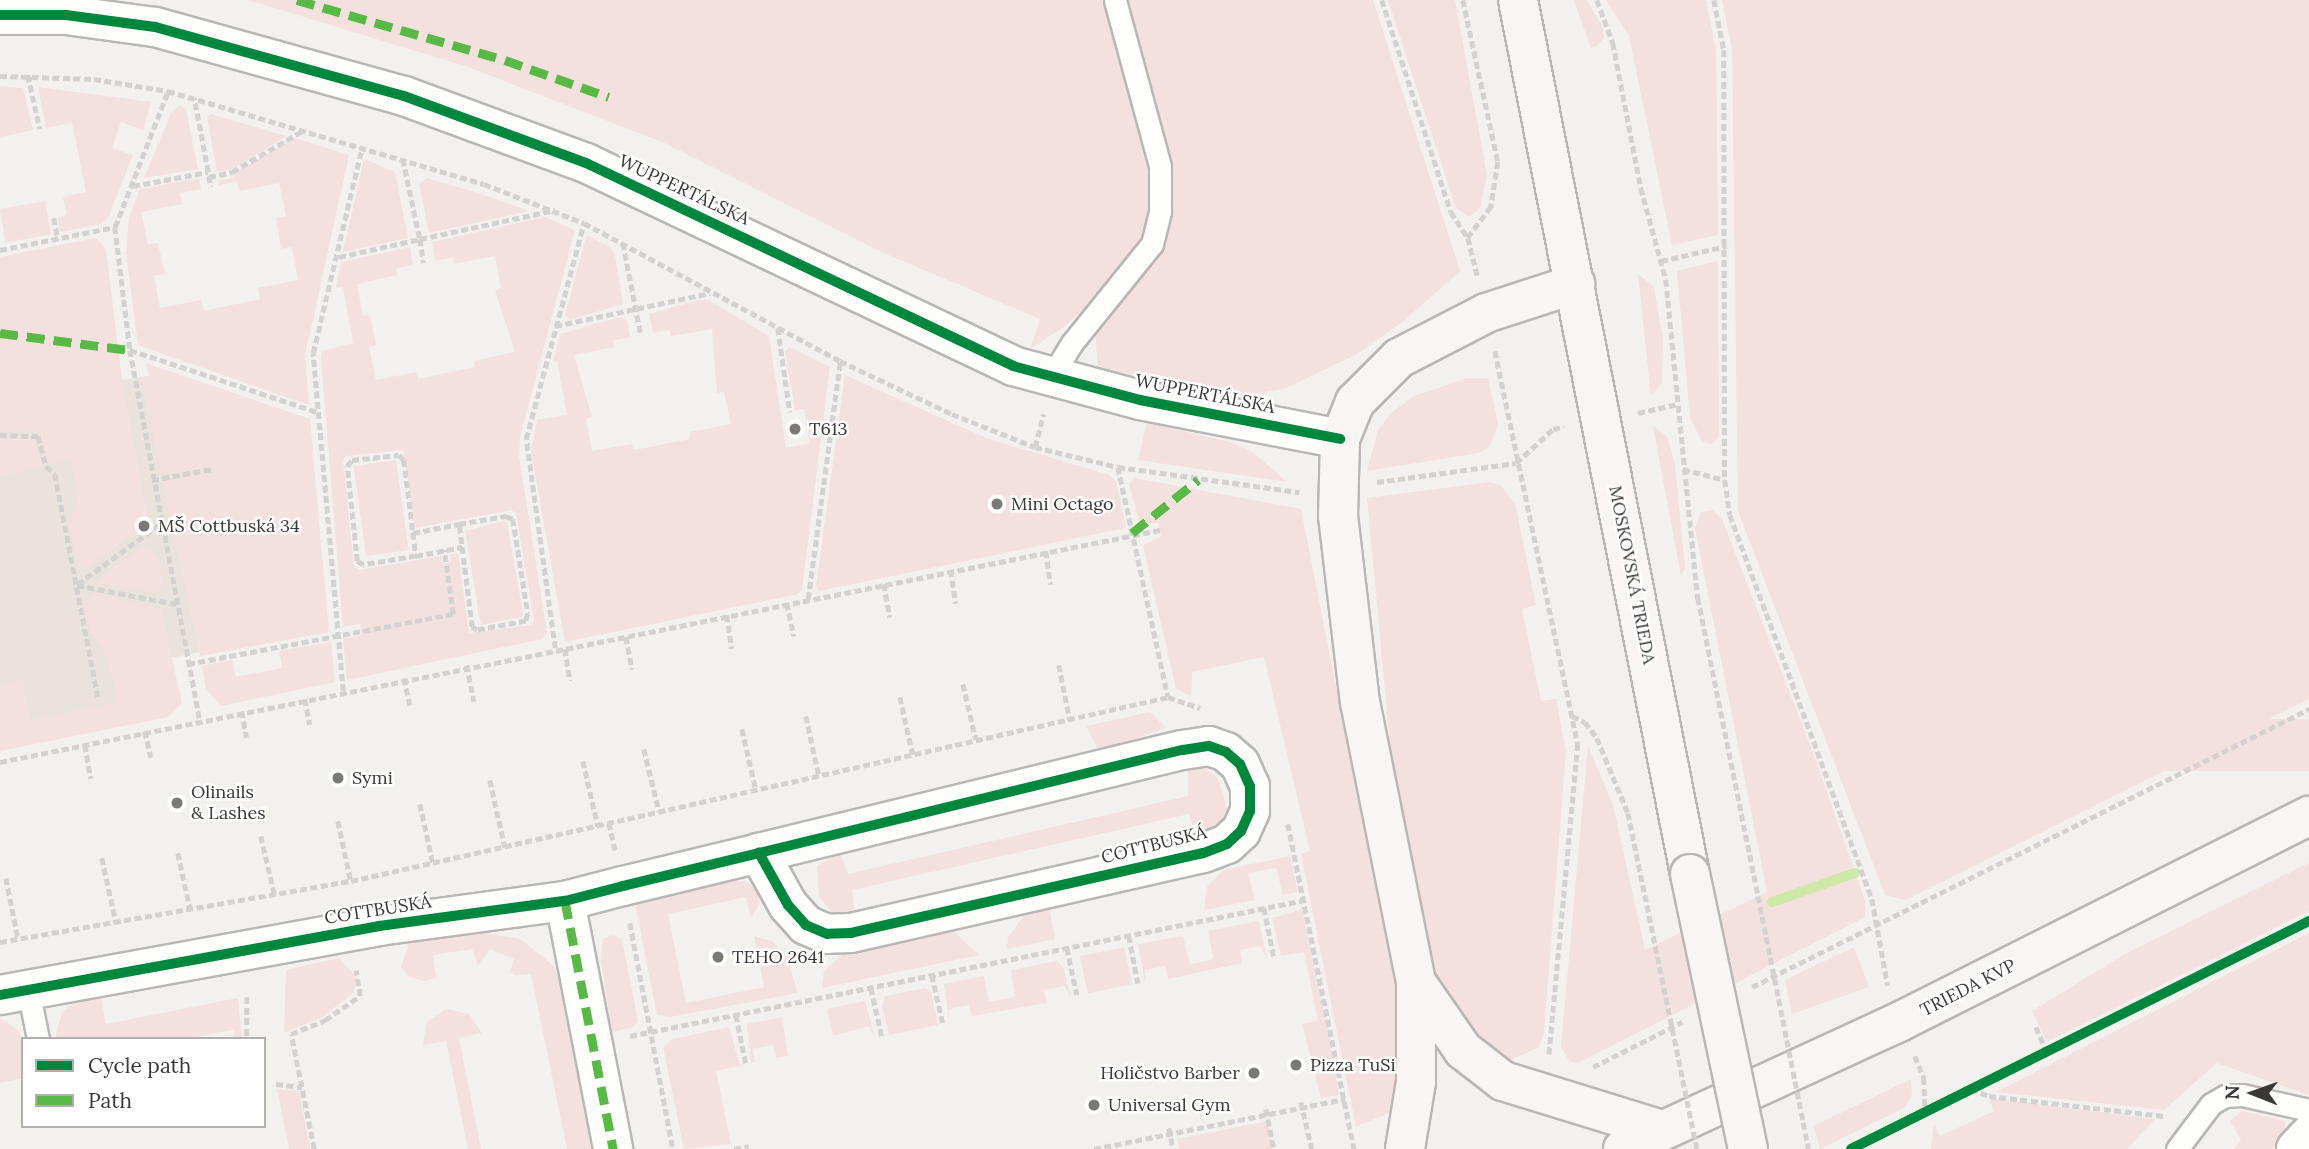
<!DOCTYPE html>
<meta charset="utf-8">
<style>
body{margin:0}
#map{position:relative;width:2309px;height:1149px;overflow:hidden;background:#f3f1ee;font-family:Lora,serif}
div>[style]{position:absolute}
.built>*{inset:0;background:#e9e3db}
.green>*{inset:0;background:#f4e0de;transform-origin:0 0}
.stream>*{height:10px;margin:-5px;padding:0 5px;transform-origin:5px;border-radius:5px;background:#cde8a7}
.path>*{height:4.5px;margin-top:-2.25px;transform-origin:0;background:repeating-linear-gradient(90deg,#d3d2d1 0 7px,transparent 0 10.5px)}
.roads{filter:drop-shadow(2px 0 #b9b7b5) drop-shadow(-2px 0 #b9b7b5) drop-shadow(0 2px #b9b7b5) drop-shadow(0 -2px #b9b7b5)}
.lane>*{height:21px;margin:-10.5px;padding:0 10.5px;transform-origin:10.5px;border-radius:10.5px;background:#fdfdfc}
.street>*{height:38px;margin:-19px;padding:0 19px;transform-origin:19px;border-radius:19px;background:#fdfdfc}
.secondary>*{height:38px;margin:-19px;padding:0 19px;transform-origin:19px;border-radius:19px;background:#f8f5f4}
.path-bridge>*{height:4.5px;margin-top:-2.25px;transform-origin:0;background:repeating-linear-gradient(90deg,#d3d2d1 0 7px,transparent 0 10.5px)}
.bridges{filter:drop-shadow(2px 0 #b9b7b5) drop-shadow(-2px 0 #b9b7b5) drop-shadow(0 2px #b9b7b5) drop-shadow(0 -2px #b9b7b5)}
.secondary-bridge>*{height:38px;margin:-19px;padding:0 19px;transform-origin:19px;border-radius:19px;background:#f8f5f4}
.quiet>*{height:9px;margin-top:-4.5px;transform-origin:0;background:repeating-linear-gradient(90deg,#58b947 0 18px,transparent 0 27px)}
.cycleway>*{height:10px;margin:-5px;padding:0 5px;transform-origin:5px;border-radius:5px;background:#00873e}
.dots>*{width:19px;height:19px;translate:-50% -50%;box-sizing:border-box;border:4px solid #fff;border-radius:50%}
span{translate:-50% -50%;white-space:nowrap;text-align:center;line-height:1.15;-webkit-text-stroke:5px #fff;paint-order:stroke}
.street-label{font-size:18px;color:#3a3836}
.poi-label{font-size:18px;color:#3a3836}
.left{translate:0 -50%;text-align:left}
.right{translate:-100% -50%;text-align:right}
.legend{position:absolute;left:21px;top:1037px;width:245px;height:91px;box-sizing:border-box;background:#fff;border:2px solid #b0afaf;margin:0;padding:9px 12px;list-style:none;font-size:21px;color:#3a3836}
.legend li{display:flex;align-items:center;gap:14px;height:35px}
.legend b{width:35px;border:2px solid #b0afaf}
.north{position:absolute;left:2218px;top:1058px;width:70px;height:70px;-webkit-text-stroke:5px #fff;paint-order:stroke;rotate:271deg;font-size:19px;font-weight:700;line-height:28px;text-align:center;color:#3a3836}
.north::after{content:'';display:block;margin:auto;width:24px;height:32px;background:#3a3836;clip-path:polygon(50% 0,100% 100%,50% 72%,0 100%)}
</style>
<div id="map">
<div class="built">
<div style="clip-path:polygon(0 357px,122px 380px,150px 376px,270px 419px,199px 652px,148px 663px,156px 709px,0 737px)"></div>
</div>
<div class="green">
<div style="clip-path:polygon(248px 0,1104px 0,1150px 162px,1152px 197px,1147px 232px,1131px 264px,1065px 326px,1030px 349px,1040px 319px,884px 253px,667px 144px,468px 67px)"></div>
<div style="clip-path:polygon(1123px 0,1373px 0,1460px 271px,1404px 321px,1355px 355px,1284px 389px,1233px 396px,1098px 367px,1095px 331px,1156px 254px,1166px 227px)"></div>
<div style="clip-path:polygon(1388px 0,1455px 0,1487px 175px,1480px 208px,1469px 217px,1456px 208px)"></div>
<div style="clip-path:polygon(1574px 0,1587px 0,1602px 26px,1604px 38px,1597px 46px,1591px 48px)"></div>
<div style="clip-path:polygon(1606px 0,1706px 0,1716px 51px,1718px 235px,1672px 245px,1629px 36px)"></div>
<div style="clip-path:polygon(1722px 0,2309px 0,2309px 699px,1906px 900px,1885px 895px,1738px 511px,1732px 49px)"></div>
<div style="clip-path:polygon(0 86px,23px 88px,33px 130px,0 137px)"></div>
<div style="clip-path:polygon(38px 87px,151px 102px,143px 130px,121px 122px,112px 148px,133px 155px,108px 218px,101px 224px,60px 232px,58px 217px,67px 215px,63px 197px,86px 192px,72px 123px,46px 128px)"></div>
<div style="clip-path:polygon(180px 105px,186px 109px,198px 169px,144px 178px,171px 113px)"></div>
<div style="clip-path:polygon(211px 114px,286px 136px,233px 169px,217px 172px,207px 117px)"></div>
<div style="clip-path:polygon(295px 138px,349px 155px,305px 356px,309px 405px,138px 345px,126px 253px,129px 217px,140px 189px,199px 178px,201px 189px,180px 193px,182px 204px,141px 212px,148px 244px,158px 243px,165px 274px,154px 276px,160px 308px,201px 300px,204px 311px,260px 299px,258px 288px,298px 280px,292px 247px,281px 249px,276px 218px,286px 216px,279px 183px,239px 191px,237px 181px,219px 185px,219px 181px,234px 178px,234px 173px)"></div>
<div style="clip-path:polygon(364px 159px,395px 172px,408px 238px,343px 252px)"></div>
<div style="clip-path:polygon(427px 178px,478px 193px,529px 211px,429px 233px,419px 184px)"></div>
<div style="left:45px;top:201px;width:34px;height:46px;rotate:80deg"></div>
<div style="clip-path:polygon(evenodd,545px 217px,575px 230px,520px 437px,519px 456px,547px 632px,542px 639px,347px 680px,343px 639px,362px 635px,360px 624px,343px 627px,321px 358px,322px 351px,353px 343px,343px 287px,336px 288px,341px 262px,410px 247px,413px 265px,396px 268px,397px 275px,357px 284px,363px 316px,370px 315px,376px 345px,369px 347px,376px 380px,416px 372px,418px 379px,475px 367px,474px 361px,515px 352px,495px 290px,501px 288px,495px 256px,454px 264px,453px 257px,435px 261px,432px 242px,545px 217px,403px 450px,415px 528px,511px 510px,516px 513px,534px 620px,531px 625px,469px 633px,458px 553px,450px 554px,451px 562px,443px 564px,441px 556px,359px 570px,354px 567px,343px 460px,346px 456px,403px 450px)"></div>
<div style="clip-path:polygon(587px 235px,610px 247px,615px 255px,623px 304px,570px 320px,565px 315px)"></div>
<div style="clip-path:polygon(96px 238px,106px 249px,122px 380px,149px 523px,86px 569px,80px 566px,73px 549px,70px 522px,78px 500px,70px 460px,49px 464px,40px 431px,0 432px,0 257px)"></div>
<div style="clip-path:polygon(1718px 261px,1719px 436px,1711px 445px,1701px 440px,1690px 417px,1677px 271px)"></div>
<div style="clip-path:polygon(1638px 274px,1654px 287px,1663px 340px,1662px 383px,1651px 396px)"></div>
<div style="clip-path:polygon(698px 300px,708px 300px,769px 336px,786px 448px,810px 443px,804px 409px,795px 410px,785px 351px,790px 347px,830px 367px,802px 589px,798px 594px,565px 642px,531px 451px,537px 420px,567px 415px,557px 361px,553px 362px,560px 334px,620px 317px,627px 320px,630px 337px,613px 341px,614px 347px,574px 355px,592px 417px,586px 419px,592px 451px,632px 444px,634px 450px,690px 439px,690px 432px,731px 424px,724px 392px,717px 393px,712px 329px,671px 336px,669px 330px,653px 333px,649px 314px)"></div>
<div style="clip-path:polygon(146px 363px,310px 419px,329px 632px,200px 656px,162px 480px,215px 472px,214px 467px,161px 475px,141px 377px,149px 376px)"></div>
<div style="clip-path:polygon(845px 375px,986px 438px,1109px 475px,1116px 481px,1126px 528px,819px 591px,816px 586px)"></div>
<div style="clip-path:polygon(1467px 378px,1488px 378px,1498px 424px,1490px 446px,1479px 453px,1367px 471px,1378px 430px,1391px 413px,1414px 396px)"></div>
<div style="clip-path:polygon(1147px 422px,1233px 443px,1254px 453px,1287px 482px,1138px 460px)"></div>
<div style="clip-path:polygon(1653px 426px,1667px 436px,1675px 464px,1685px 568px,1681px 576px)"></div>
<div style="clip-path:polygon(0 438px,35px 438px,43px 466px,0 476px)"></div>
<div style="left:396px;top:460px;width:91px;height:43px;rotate:82deg"></div>
<div style="clip-path:polygon(1134px 478px,1301px 509px,1407px 1047px,1402px 1107px,1356px 1127px,1301px 854px,1310px 851px,1264px 657px,1192px 672px,1191px 696px,1176px 689px,1143px 545px,1161px 537px,1160px 530px,1158px 523px,1140px 524px,1129px 484px)"></div>
<div style="clip-path:polygon(1490px 482px,1500px 485px,1515px 503px,1536px 605px,1522px 609px,1541px 701px,1556px 699px,1566px 751px,1544px 1032px,1539px 1047px,1502px 1064px,1484px 1050px,1437px 986px,1393px 775px,1367px 498px)"></div>
<div style="clip-path:polygon(1712px 510px,1722px 519px,1815px 758px,1865px 901px,1865px 917px,1580px 1062px,1570px 1062px,1561px 1047px,1588px 746px,1613px 805px,1645px 950px,1767px 892px,1695px 528px,1701px 512px)"></div>
<div style="clip-path:polygon(503px 521px,507px 523px,523px 613px,521px 617px,481px 625px,465px 531px)"></div>
<div style="clip-path:polygon(142px 547px,149px 547px,158px 557px,163px 581px,159px 593px,92px 583px)"></div>
<div style="clip-path:polygon(93px 592px,161px 609px,182px 703px,168px 717px,0 751px,0 684px,22px 679px,31px 719px,117px 702px,107px 657px,90px 630px,85px 605px)"></div>
<div style="clip-path:polygon(331px 642px,335px 682px,221px 706px,206px 689px,202px 666px,232px 660px,236px 677px,282px 668px,279px 651px)"></div>
<div style="clip-path:polygon(1150px 712px,1166px 728px,1099px 751px,1086px 726px)"></div>
<div style="left:2309px;top:719px;width:52px;height:460px;rotate:90deg"></div>
<div style="clip-path:polygon(1200px 765px,1218px 778px,1227px 809px,1217px 829px,1197px 841px,1189px 814px,852px 890px,855px 917px,832px 912px,819px 897px,817px 866px,840px 853px,848px 874px,1188px 796px,1188px 767px)"></div>
<div style="clip-path:polygon(1290px 856px,1298px 892px,1283px 895px,1276px 868px,1248px 873px,1255px 900px,1204px 910px,1207px 887px,1223px 870px)"></div>
<div style="clip-path:polygon(2309px 863px,2309px 911px,2047px 1042px,2032px 1011px,2125px 954px)"></div>
<div style="clip-path:polygon(728px 880px,746px 882px,757px 890px,759px 904px,751px 918px,746px 897px,668px 914px,686px 1003px,764px 987px,754px 936px,773px 942px,786px 956px,798px 993px,670px 1017px,657px 1015px,635px 903px)"></div>
<div style="clip-path:polygon(1049px 907px,1055px 939px,1007px 949px,1008px 938px,1024px 915px)"></div>
<div style="clip-path:polygon(1302px 909px,1329px 1036px,1339px 1095px,1321px 1098px,1302px 1024px,1318px 1021px,1304px 952px,1281px 956px,1272px 918px)"></div>
<div style="clip-path:polygon(1259px 921px,1267px 959px,1260px 946px,1240px 950px,1242px 963px,1168px 979px,1165px 966px,1145px 970px,1145px 982px,1138px 944px,1183px 936px,1190px 965px,1213px 959px,1208px 931px)"></div>
<div style="clip-path:polygon(471px 931px,520px 939px,554px 966px,567px 1003px,596px 1149px,567px 1149px,531px 974px,515px 975px,510px 972px,514px 959px,490px 949px,478px 965px,472px 949px,433px 955px,436px 978px,424px 981px,409px 977px,401px 967px,410px 940px)"></div>
<div style="clip-path:polygon(953px 931px,979px 955px,822px 988px,824px 971px,843px 954px)"></div>
<div style="clip-path:polygon(2309px 933px,2309px 1095px,2217px 1063px,2164px 1110px,1996px 1092px)"></div>
<div style="clip-path:polygon(613px 935px,622px 939px,638px 1021px,634px 1027px,612px 1032px,601px 961px,603px 939px)"></div>
<div style="left:1124px;top:947px;width:38px;height:45px;rotate:78deg"></div>
<div style="clip-path:polygon(1854px 947px,1869px 987px,1792px 1014px,1785px 980px)"></div>
<div style="clip-path:polygon(339px 958px,356px 977px,354px 992px,324px 1016px,284px 1033px,286px 970px)"></div>
<div style="clip-path:polygon(1057px 961px,1063px 967px,1071px 996px,1064px 986px,1044px 990px,1047px 1003px,972px 1016px,969px 1005px,949px 1009px,949px 1022px,944px 984px,984px 976px,989px 1002px,1015px 997px,1011px 970px)"></div>
<div style="clip-path:polygon(925px 988px,931px 992px,938px 1025px,889px 1035px,882px 1006px,885px 996px)"></div>
<div style="clip-path:polygon(101px 998px,106px 1024px,238px 998px,242px 1039px,233px 1039px,235px 1029px,187px 1039px,55px 1039px,62px 1012px,76px 1002px)"></div>
<div style="clip-path:polygon(865px 1001px,875px 1038px,869px 1026px,833px 1036px,827px 1009px)"></div>
<div style="clip-path:polygon(446px 1009px,469px 1014px,482px 1033px,459px 1038px,481px 1149px,468px 1149px,446px 1041px,423px 1045px,427px 1022px)"></div>
<div style="clip-path:polygon(782px 1017px,788px 1056px,776px 1058px,773px 1045px,753px 1049px,755px 1062px,751px 1063px,747px 1024px)"></div>
<div style="clip-path:polygon(0 1018px,18px 1030px,23px 1040px,23px 1078px,0 1083px)"></div>
<div style="clip-path:polygon(729px 1027px,740px 1066px,716px 1071px,731px 1144px,684px 1149px,663px 1047px,672px 1039px)"></div>
<div style="clip-path:polygon(1911px 1079px,1912px 1095px,1904px 1108px,1820px 1149px,1814px 1126px)"></div>
<div style="clip-path:polygon(277px 1089px,299px 1091px,310px 1149px,289px 1149px)"></div>
<div style="clip-path:polygon(1989px 1098px,2155px 1119px,2127px 1149px,1931px 1149px,1934px 1124px,1940px 1136px,1994px 1111px)"></div>
<div style="clip-path:polygon(2242px 1111px,2285px 1121px,2286px 1133px,2272px 1149px,2234px 1149px,2241px 1140px,2230px 1121px)"></div>
<div style="clip-path:polygon(1268px 1121px,1273px 1149px,1179px 1149px,1177px 1139px)"></div>
</div>
<div class="stream">
<div style="left:1772px;top:902px;width:88px;rotate:-19.3deg"></div>
</div>
<div class="path">
<div style="left:1382px;top:0;width:223px;rotate:72deg"></div>
<div style="left:1451px;top:212px;width:31px;rotate:57deg"></div>
<div style="left:1463px;top:0;width:166px;rotate:77.8deg"></div>
<div style="left:1498px;top:162px;width:46px;rotate:98.8deg"></div>
<div style="left:1491px;top:207px;width:39px;rotate:127deg"></div>
<div style="left:1468px;top:238px;width:41px;rotate:76deg"></div>
<div style="left:1597px;top:0;width:46px;rotate:69.6deg"></div>
<div style="left:1613px;top:43px;width:148px;rotate:79.1deg"></div>
<div style="left:1641px;top:188px;width:95px;rotate:74.8deg"></div>
<div style="left:1666px;top:280px;width:320px;rotate:84.3deg"></div>
<div style="left:1698px;top:598px;width:252px;rotate:78.6deg"></div>
<div style="left:1714px;top:0;width:51px;rotate:78.7deg"></div>
<div style="left:1724px;top:50px;width:430px;rotate:89.9deg"></div>
<div style="left:28px;top:75px;width:55px;rotate:77.5deg"></div>
<div style="left:0;top:76px;width:94px;rotate:1.8deg"></div>
<div style="left:94px;top:79px;width:75px;rotate:9.2deg"></div>
<div style="left:168px;top:91px;width:329px;rotate:16.4deg"></div>
<div style="left:484px;top:184px;width:107px;rotate:21.3deg"></div>
<div style="left:584px;top:223px;width:291px;rotate:28.3deg"></div>
<div style="left:840px;top:361px;width:124px;rotate:25.3deg"></div>
<div style="left:952px;top:414px;width:89px;rotate:21.7deg"></div>
<div style="left:1035px;top:447px;width:85px;rotate:13.5deg"></div>
<div style="left:1118px;top:467px;width:183px;rotate:7.9deg"></div>
<div style="left:403px;top:159px;width:82px;rotate:78deg"></div>
<div style="left:420px;top:239px;width:138px;rotate:-12.1deg"></div>
<div style="left:209px;top:176px;width:11px;rotate:80deg"></div>
<div style="left:209px;top:177px;width:24px;rotate:-12deg"></div>
<div style="left:232px;top:172px;width:83px;rotate:-30.3deg"></div>
<div style="left:133px;top:186px;width:76px;rotate:-10.6deg"></div>
<div style="left:208px;top:172px;width:75px;rotate:-100.7deg"></div>
<div style="left:54px;top:218px;width:21px;rotate:79deg"></div>
<div style="left:115px;top:227px;width:124px;rotate:83deg"></div>
<div style="left:130px;top:350px;width:200px;rotate:18.3deg"></div>
<div style="left:623px;top:243px;width:94px;rotate:78.9deg"></div>
<div style="left:0;top:250px;width:117px;rotate:-11.3deg"></div>
<div style="left:115px;top:227px;width:146px;rotate:-68.7deg"></div>
<div style="left:339px;top:257px;width:83px;rotate:-12.5deg"></div>
<div style="left:420px;top:239px;width:24px;rotate:81deg"></div>
<div style="left:1661px;top:261px;width:67px;rotate:-13deg"></div>
<div style="left:555px;top:326px;width:158px;rotate:-12deg"></div>
<div style="left:778px;top:328px;width:85px;rotate:81.9deg"></div>
<div style="left:130px;top:350px;width:377px;rotate:79.3deg"></div>
<div style="left:1495px;top:351px;width:402px;rotate:78.1deg"></div>
<div style="left:1578px;top:744px;width:314px;rotate:95.3deg"></div>
<div style="left:1638px;top:413px;width:41px;rotate:-12.7deg"></div>
<div style="left:0;top:435px;width:38px;rotate:2deg"></div>
<div style="left:38px;top:436px;width:31px;rotate:75deg"></div>
<div style="left:46px;top:466px;width:12px;rotate:42deg"></div>
<div style="left:55px;top:474px;width:227px;rotate:79.1deg"></div>
<div style="left:1035px;top:447px;width:34px;rotate:-76deg"></div>
<div style="left:399px;top:455px;width:7px;rotate:45deg"></div>
<div style="left:404px;top:460px;width:97px;rotate:82.9deg"></div>
<div style="left:416px;top:556px;width:54px;rotate:170.4deg"></div>
<div style="left:363px;top:565px;width:7px;rotate:-146deg"></div>
<div style="left:357px;top:561px;width:96px;rotate:-96deg"></div>
<div style="left:347px;top:466px;width:8px;rotate:-50deg"></div>
<div style="left:352px;top:460px;width:47px;rotate:-6.1deg"></div>
<div style="left:1118px;top:467px;width:235px;rotate:77.7deg"></div>
<div style="left:1683px;top:469px;width:43px;rotate:14.7deg"></div>
<div style="left:1725px;top:480px;width:35px;rotate:82deg"></div>
<div style="left:1730px;top:515px;width:409px;rotate:69.7deg"></div>
<div style="left:1872px;top:899px;width:88px;rotate:79.6deg"></div>
<div style="left:152px;top:480px;width:61px;rotate:-10.4deg"></div>
<div style="left:1377px;top:482px;width:140px;rotate:-7.8deg"></div>
<div style="left:1516px;top:463px;width:50px;rotate:-42.6deg"></div>
<div style="left:1553px;top:429px;width:11px;rotate:-10deg"></div>
<div style="left:160px;top:525px;width:102px;rotate:144.1deg"></div>
<div style="left:77px;top:585px;width:101px;rotate:10.9deg"></div>
<div style="left:413px;top:533px;width:47px;rotate:-11.1deg"></div>
<div style="left:459px;top:524px;width:48px;rotate:-9.7deg"></div>
<div style="left:506px;top:516px;width:8px;rotate:23deg"></div>
<div style="left:513px;top:519px;width:96px;rotate:81deg"></div>
<div style="left:528px;top:614px;width:7px;rotate:106deg"></div>
<div style="left:526px;top:621px;width:50px;rotate:169.6deg"></div>
<div style="left:477px;top:630px;width:6px;rotate:-149deg"></div>
<div style="left:472px;top:627px;width:104px;rotate:-97.2deg"></div>
<div style="left:1046px;top:551px;width:34px;rotate:82deg"></div>
<div style="left:416px;top:556px;width:47px;rotate:-11.1deg"></div>
<div style="left:951px;top:570px;width:34px;rotate:82deg"></div>
<div style="left:884px;top:584px;width:34px;rotate:80deg"></div>
<div style="left:808px;top:599px;width:240px;rotate:-82.3deg"></div>
<div style="left:787px;top:603px;width:34px;rotate:78deg"></div>
<div style="left:727px;top:615px;width:34px;rotate:82deg"></div>
<div style="left:626px;top:637px;width:33px;rotate:79deg"></div>
<div style="left:555px;top:648px;width:211px;rotate:-97.9deg"></div>
<div style="left:526px;top:439px;width:224px;rotate:-75deg"></div>
<div style="left:565px;top:649px;width:32px;rotate:81deg"></div>
<div style="left:188px;top:664px;width:270px;rotate:-10.7deg"></div>
<div style="left:453px;top:614px;width:65px;rotate:-98deg"></div>
<div style="left:467px;top:665px;width:37px;rotate:79deg"></div>
<div style="left:1059px;top:665px;width:56px;rotate:78.7deg"></div>
<div style="left:404px;top:678px;width:28px;rotate:77deg"></div>
<div style="left:963px;top:684px;width:57px;rotate:76.9deg"></div>
<div style="left:343px;top:691px;width:339px;rotate:-95.1deg"></div>
<div style="left:313px;top:353px;width:212px;rotate:-76.6deg"></div>
<div style="left:900px;top:697px;width:59px;rotate:77.4deg"></div>
<div style="left:305px;top:699px;width:26px;rotate:79deg"></div>
<div style="left:242px;top:711px;width:27px;rotate:80deg"></div>
<div style="left:806px;top:716px;width:61px;rotate:77.8deg"></div>
<div style="left:1572px;top:716px;width:14px;rotate:25deg"></div>
<div style="left:1585px;top:722px;width:20px;rotate:53deg"></div>
<div style="left:1597px;top:738px;width:81px;rotate:67.5deg"></div>
<div style="left:1628px;top:813px;width:84px;rotate:78.3deg"></div>
<div style="left:742px;top:729px;width:63px;rotate:77.1deg"></div>
<div style="left:145px;top:731px;width:27px;rotate:77deg"></div>
<div style="left:85px;top:745px;width:34px;rotate:80deg"></div>
<div style="left:644px;top:749px;width:64px;rotate:76.4deg"></div>
<div style="left:583px;top:761px;width:67px;rotate:77deg"></div>
<div style="left:0;top:762px;width:1183px;rotate:-11.31deg"></div>
<div style="left:490px;top:780px;width:69px;rotate:77.4deg"></div>
<div style="left:420px;top:804px;width:60px;rotate:77.6deg"></div>
<div style="left:338px;top:821px;width:61px;rotate:77.8deg"></div>
<div style="left:609px;top:823px;width:28px;rotate:77deg"></div>
<div style="left:1288px;top:824px;width:332px;rotate:78.5deg"></div>
<div style="left:261px;top:836px;width:62px;rotate:76.9deg"></div>
<div style="left:178px;top:853px;width:56px;rotate:77.7deg"></div>
<div style="left:102px;top:858px;width:66px;rotate:77.7deg"></div>
<div style="left:6px;top:878px;width:61px;rotate:78.7deg"></div>
<div style="left:1264px;top:908px;width:50px;rotate:78.5deg"></div>
<div style="left:630px;top:923px;width:230px;rotate:79.2deg"></div>
<div style="left:1129px;top:936px;width:48px;rotate:79.2deg"></div>
<div style="left:0;top:942px;width:356px;rotate:-9.9deg"></div>
<div style="left:351px;top:881px;width:837px;rotate:-12.69deg"></div>
<div style="left:1168px;top:697px;width:34px;rotate:19deg"></div>
<div style="left:1067px;top:948px;width:48px;rotate:78deg"></div>
<div style="left:932px;top:975px;width:50px;rotate:77.3deg"></div>
<div style="left:1752px;top:987px;width:623px;rotate:-26.52deg"></div>
<div style="left:871px;top:988px;width:50px;rotate:77.3deg"></div>
<div style="left:247px;top:997px;width:42px;rotate:90deg"></div>
<div style="left:736px;top:1015px;width:50px;rotate:78.5deg"></div>
<div style="left:2036px;top:1027px;width:30px;rotate:66deg"></div>
<div style="left:630px;top:1036px;width:689px;rotate:-11.39deg"></div>
<div style="left:1915px;top:1056px;width:24px;rotate:68deg"></div>
<div style="left:1924px;top:1078px;width:36px;rotate:88deg"></div>
<div style="left:1593px;top:1067px;width:100px;rotate:-26.8deg"></div>
<div style="left:276px;top:1084px;width:26px;rotate:7deg"></div>
<div style="left:1971px;top:1089px;width:19px;rotate:21deg"></div>
<div style="left:1989px;top:1096px;width:176px;rotate:6.5deg"></div>
<div style="left:1301px;top:1102px;width:48px;rotate:76.8deg"></div>
<div style="left:1266px;top:1109px;width:41px;rotate:78.7deg"></div>
<div style="left:1169px;top:1128px;width:21px;rotate:79deg"></div>
<div style="left:314px;top:1149px;width:117px;rotate:-101.3deg"></div>
<div style="left:291px;top:1034px;width:37px;rotate:-22deg"></div>
<div style="left:325px;top:1020px;width:42px;rotate:-34.4deg"></div>
<div style="left:360px;top:996px;width:26px;rotate:-99deg"></div>
<div style="left:734px;top:1149px;width:15px;rotate:-11deg"></div>
<div style="left:1094px;top:1149px;width:256px;rotate:-11.3deg"></div>
</div>
<div class="roads">
<div class="lane">
<div style="left:1052px;top:376px;width:39px;rotate:-59deg"></div>
<div style="left:1072px;top:343px;width:127px;rotate:-51.1deg"></div>
<div style="left:1152px;top:244px;width:34px;rotate:-76deg"></div>
<div style="left:1160px;top:211px;width:45px;rotate:-90deg"></div>
<div style="left:1160px;top:166px;width:172px;rotate:-105.2deg"></div>
<div style="left:28px;top:989px;width:51px;rotate:78.7deg"></div>
<div style="left:2177px;top:1149px;width:56px;rotate:-52.9deg"></div>
<div style="left:2211px;top:1104px;width:16px;rotate:-30deg"></div>
<div style="left:2225px;top:1096px;width:17px;rotate:-3deg"></div>
<div style="left:2242px;top:1095px;width:69px;rotate:12.6deg"></div>
</div>
<div class="street">
<div style="left:0;top:15px;width:66px"></div>
<div style="left:66px;top:15px;width:90px;rotate:7.7deg"></div>
<div style="left:155px;top:27px;width:258px;rotate:15.5deg"></div>
<div style="left:404px;top:96px;width:194px;rotate:20.2deg"></div>
<div style="left:586px;top:163px;width:473px;rotate:25.4deg"></div>
<div style="left:1013px;top:366px;width:131px;rotate:15deg"></div>
<div style="left:1140px;top:400px;width:204px;rotate:11deg"></div>
<div style="left:565px;top:901px;width:253px;rotate:79deg"></div>
<div style="left:0;top:995px;width:385px;rotate:-10.3deg"></div>
<div style="left:379px;top:926px;width:188px;rotate:-7.7deg"></div>
<div style="left:565px;top:901px;width:60px;rotate:-14.5deg"></div>
<div style="left:623px;top:886px;width:140px;rotate:-13.6deg"></div>
<div style="left:759px;top:853px;width:436px;rotate:-13.7deg"></div>
<div style="left:1183px;top:750px;width:26px;rotate:-9deg"></div>
<div style="left:1209px;top:746px;width:18px;rotate:19deg"></div>
<div style="left:1226px;top:752px;width:18px;rotate:41deg"></div>
<div style="left:1240px;top:764px;width:24px;rotate:66deg"></div>
<div style="left:1250px;top:786px;width:25px;rotate:90deg"></div>
<div style="left:1250px;top:811px;width:22px;rotate:114deg"></div>
<div style="left:1241px;top:831px;width:19px;rotate:137deg"></div>
<div style="left:1227px;top:844px;width:26px;rotate:159deg"></div>
<div style="left:1203px;top:853px;width:361px;rotate:167.2deg"></div>
<div style="left:851px;top:933px;width:24px;rotate:178deg"></div>
<div style="left:827px;top:934px;width:23px;rotate:-157deg"></div>
<div style="left:806px;top:925px;width:27px;rotate:-132deg"></div>
<div style="left:788px;top:905px;width:60px;rotate:-119.1deg"></div>
<div style="left:2296px;top:1149px;width:19px;rotate:-47deg"></div>
</div>
<div class="secondary">
<div style="left:1518px;top:0;width:891px;rotate:78.87deg"></div>
<div style="left:1416px;top:982px;width:83px;rotate:55.3deg"></div>
<div style="left:1463px;top:1050px;width:51px;rotate:37.8deg"></div>
<div style="left:1503px;top:1081px;width:166px;rotate:17.1deg"></div>
<div style="left:1405px;top:1149px;width:68px;rotate:-80.7deg"></div>
<div style="left:1416px;top:1082px;width:100px;rotate:-90deg"></div>
<div style="left:1416px;top:982px;width:285px;rotate:-101.3deg"></div>
<div style="left:1360px;top:703px;width:188px;rotate:-96.7deg"></div>
<div style="left:1338px;top:516px;width:77px;rotate:-88.5deg"></div>
<div style="left:1340px;top:439px;width:40px;rotate:-68deg"></div>
<div style="left:1355px;top:402px;width:62px;rotate:-45deg"></div>
<div style="left:1399px;top:358px;width:98px;rotate:-27.3deg"></div>
<div style="left:1486px;top:313px;width:94px;rotate:-18deg"></div>
<div style="left:1623px;top:1149px;width:306px;rotate:-24.7deg"></div>
<div style="left:1901px;top:1021px;width:457px;rotate:-26.7deg"></div>
</div>
</div>
<div class="path-bridge">
<div style="left:1748px;top:845px;width:310px;rotate:78.7deg"></div>
<div style="left:1645px;top:895px;width:259px;rotate:78.4deg"></div>
</div>
<div class="bridges">
<div class="secondary-bridge">
<div style="left:1690px;top:874px;width:281px;rotate:78.1deg"></div>
</div>
</div>
<div class="quiet">
<div style="left:297px;top:0;width:216px;rotate:16.1deg"></div>
<div style="left:505px;top:60px;width:110px;rotate:19.6deg"></div>
<div style="left:0;top:333px;width:131px;rotate:7.5deg"></div>
<div style="left:1132px;top:533px;width:85px;rotate:-38.8deg"></div>
<div style="left:565px;top:901px;width:253px;rotate:79deg"></div>
</div>
<div class="cycleway">
<div style="left:0;top:15px;width:66px"></div>
<div style="left:66px;top:15px;width:90px;rotate:7.7deg"></div>
<div style="left:155px;top:27px;width:258px;rotate:15.5deg"></div>
<div style="left:404px;top:96px;width:194px;rotate:20.2deg"></div>
<div style="left:586px;top:163px;width:473px;rotate:25.4deg"></div>
<div style="left:1013px;top:366px;width:131px;rotate:15deg"></div>
<div style="left:1140px;top:400px;width:204px;rotate:11deg"></div>
<div style="left:0;top:995px;width:385px;rotate:-10.3deg"></div>
<div style="left:379px;top:926px;width:188px;rotate:-7.7deg"></div>
<div style="left:565px;top:901px;width:60px;rotate:-14.5deg"></div>
<div style="left:623px;top:886px;width:140px;rotate:-13.6deg"></div>
<div style="left:759px;top:853px;width:436px;rotate:-13.7deg"></div>
<div style="left:1183px;top:750px;width:26px;rotate:-9deg"></div>
<div style="left:1209px;top:746px;width:18px;rotate:19deg"></div>
<div style="left:1226px;top:752px;width:18px;rotate:41deg"></div>
<div style="left:1240px;top:764px;width:24px;rotate:66deg"></div>
<div style="left:1250px;top:786px;width:25px;rotate:90deg"></div>
<div style="left:1250px;top:811px;width:22px;rotate:114deg"></div>
<div style="left:1241px;top:831px;width:19px;rotate:137deg"></div>
<div style="left:1227px;top:844px;width:26px;rotate:159deg"></div>
<div style="left:1203px;top:853px;width:361px;rotate:167.2deg"></div>
<div style="left:851px;top:933px;width:24px;rotate:178deg"></div>
<div style="left:827px;top:934px;width:23px;rotate:-157deg"></div>
<div style="left:806px;top:925px;width:27px;rotate:-132deg"></div>
<div style="left:788px;top:905px;width:60px;rotate:-119.1deg"></div>
<div style="left:1851px;top:1149px;width:512px;rotate:-26.46deg"></div>
</div>
<div class="dots">
<div style="left:795px;top:429px;background:#7b7976"></div>
<div style="left:997px;top:504px;background:#7b7976"></div>
<div style="left:144px;top:526px;background:#7b7976"></div>
<div style="left:338px;top:778px;background:#7b7976"></div>
<div style="left:177px;top:803px;background:#7b7976"></div>
<div style="left:718px;top:957px;background:#7b7976"></div>
<div style="left:1296px;top:1065px;background:#7b7976"></div>
<div style="left:1254px;top:1073px;background:#7b7976"></div>
<div style="left:1094px;top:1105px;background:#7b7976"></div>
</div>
<div class="street-label">
<span style="left:684px;top:190px;rotate:25deg">WUPPERTÁLSKA</span>
<span style="left:1205px;top:394px;rotate:11deg">WUPPERTÁLSKA</span>
<span style="left:1632px;top:575px;rotate:79deg">MOSKOVSKÁ TRIEDA</span>
<span style="left:1154px;top:845px;rotate:-14deg">COTTBUSKÁ</span>
<span style="left:378px;top:910px;rotate:-9deg">COTTBUSKÁ</span>
<span style="left:1968px;top:988px;rotate:-27deg">TRIEDA KVP</span>
</div>
<div class="poi-label">
<span class="left" style="left:809px;top:429px">T613</span>
<span class="left" style="left:1011px;top:504px">Mini Octago</span>
<span class="left" style="left:158px;top:526px">MŠ Cottbuská 34</span>
<span class="left" style="left:352px;top:778px">Symi</span>
<span class="left" style="left:191px;top:803px">Olinails<br>&amp; Lashes</span>
<span class="left" style="left:732px;top:957px">TEHO 2641</span>
<span class="left" style="left:1310px;top:1065px">Pizza TuSi</span>
<span class="right" style="left:1240px;top:1073px">Holičstvo Barber</span>
<span class="left" style="left:1108px;top:1105px">Universal Gym</span>
</div>
<ul class="legend">
<li><b style="height:9px;background:#00873e"></b>Cycle path</li>
<li><b style="height:9px;background:#58b947"></b>Path</li>
</ul>
<div class="north">N</div>
</div>
